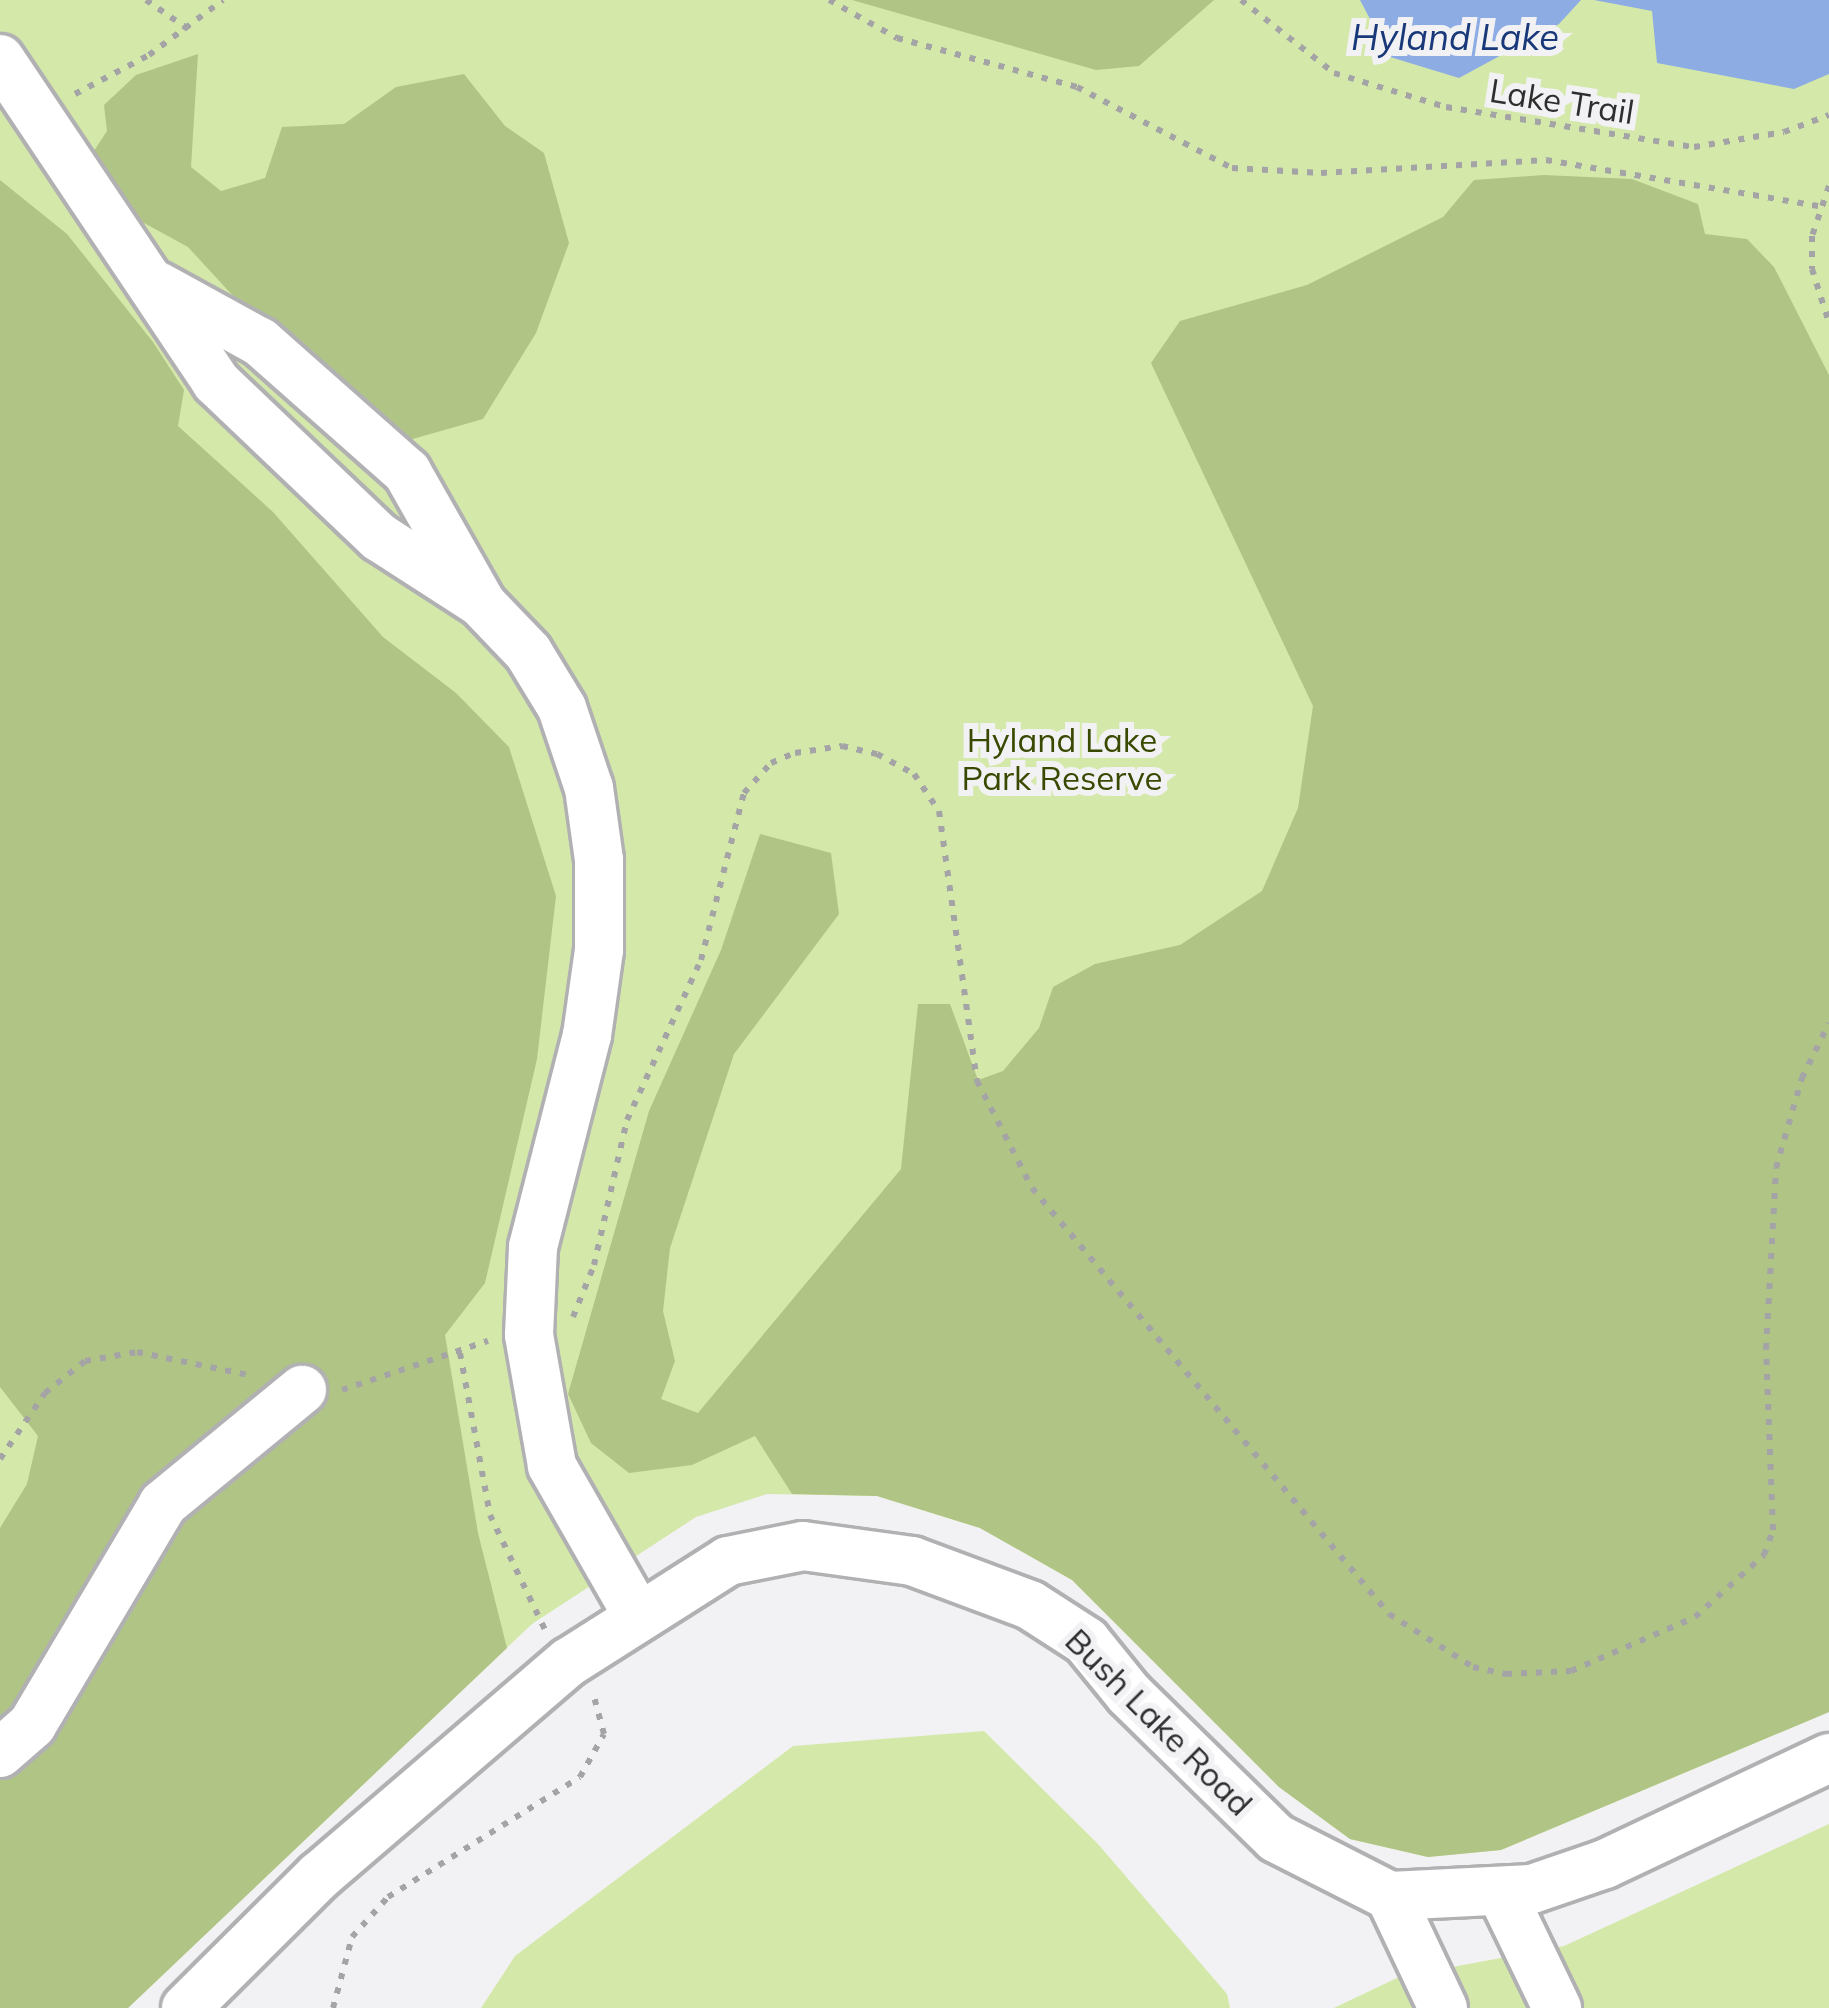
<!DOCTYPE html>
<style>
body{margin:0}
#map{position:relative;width:1829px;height:2008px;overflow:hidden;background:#f2f2f4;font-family:Mulish,sans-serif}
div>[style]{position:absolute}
.green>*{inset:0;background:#d4e8a9}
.forest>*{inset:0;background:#b0c485}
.water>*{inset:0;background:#8eace4}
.path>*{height:6px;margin-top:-3px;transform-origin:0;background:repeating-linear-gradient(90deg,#a4a4a6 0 6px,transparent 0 15px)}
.roads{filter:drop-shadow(3px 0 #b1b1b3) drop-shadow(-3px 0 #b1b1b3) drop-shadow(0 3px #b1b1b3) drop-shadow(0 -3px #b1b1b3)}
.minor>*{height:48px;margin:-24px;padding:0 24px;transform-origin:24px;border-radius:24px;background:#fff}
span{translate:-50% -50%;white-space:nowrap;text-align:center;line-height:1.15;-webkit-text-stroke:12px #f2f2f4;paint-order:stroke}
.street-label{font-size:33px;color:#2e2e2f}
.park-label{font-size:33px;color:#394900}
.water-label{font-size:36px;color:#183879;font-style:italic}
</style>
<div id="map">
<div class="green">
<div style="clip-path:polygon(0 0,1829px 0,1829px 1712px,1501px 1850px,1428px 1857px,1350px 1839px,1279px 1787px,1072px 1580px,980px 1528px,877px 1496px,767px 1494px,696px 1517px,532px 1624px,128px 2008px,0 2008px)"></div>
<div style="clip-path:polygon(984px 1731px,1098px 1844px,1227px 1994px,1230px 2008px,481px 2008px,515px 1956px,793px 1746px)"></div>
<div style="clip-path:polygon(1829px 1824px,1829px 2008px,1334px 2008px,1399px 1977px,1564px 1946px)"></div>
</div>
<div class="forest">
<div style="clip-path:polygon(852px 0,1214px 0,1139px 66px,1096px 70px)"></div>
<div style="clip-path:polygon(198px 54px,191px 167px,221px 191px,265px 178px,282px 127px,344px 124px,396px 87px,464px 74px,505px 126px,544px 153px,569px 243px,536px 333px,483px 419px,402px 442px,234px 297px,188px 247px,133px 217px,92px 154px,107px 131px,104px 105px,136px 75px)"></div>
<div style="clip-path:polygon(1543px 175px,1632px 179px,1698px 204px,1705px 234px,1747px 239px,1774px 267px,1829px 375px,1829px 1712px,1501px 1850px,1428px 1857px,1350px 1839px,1279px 1787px,1072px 1580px,980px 1528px,877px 1496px,792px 1494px,755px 1436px,692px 1465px,629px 1473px,591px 1443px,568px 1394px,649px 1111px,721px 950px,760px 834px,831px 853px,839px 914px,734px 1054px,670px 1248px,663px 1311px,675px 1361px,661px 1399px,698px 1413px,901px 1169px,918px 1004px,950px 1004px,978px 1080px,1003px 1071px,1039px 1028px,1053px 987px,1095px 964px,1180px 945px,1262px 891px,1298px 808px,1313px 706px,1151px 363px,1180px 321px,1307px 285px,1443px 217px,1474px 180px)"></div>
<div style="clip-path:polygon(0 180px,67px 234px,153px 342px,184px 390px,178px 426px,273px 512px,383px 637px,456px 693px,509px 747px,556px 896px,537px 1059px,485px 1283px,445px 1335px,478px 1533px,507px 1648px,128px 2008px,0 2008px,0 1528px,27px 1484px,38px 1436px,0 1387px)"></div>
</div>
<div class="water">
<div style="clip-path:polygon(1360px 0,1581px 0,1559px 24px,1459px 78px,1390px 57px)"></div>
<div style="clip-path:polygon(1594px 0,1829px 0,1829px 74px,1794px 89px,1657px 63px,1652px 11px)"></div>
</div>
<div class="path">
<div style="left:146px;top:0;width:51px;rotate:34.6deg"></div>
<div style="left:829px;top:0;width:78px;rotate:29.2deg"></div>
<div style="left:897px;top:38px;width:187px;rotate:15.2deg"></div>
<div style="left:1077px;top:87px;width:175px;rotate:27.6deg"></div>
<div style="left:1232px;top:168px;width:89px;rotate:3.2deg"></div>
<div style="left:1321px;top:173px;width:225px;rotate:-3.3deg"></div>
<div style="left:1546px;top:160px;width:276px;rotate:9.6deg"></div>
<div style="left:1241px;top:0;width:118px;rotate:38.1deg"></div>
<div style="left:1334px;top:73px;width:117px;rotate:16.9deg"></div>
<div style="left:1446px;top:107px;width:251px;rotate:9.2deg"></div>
<div style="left:1694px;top:147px;width:91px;rotate:-9.5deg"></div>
<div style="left:1784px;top:132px;width:48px;rotate:-20.7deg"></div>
<div style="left:75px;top:94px;width:84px;rotate:-27.8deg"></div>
<div style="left:149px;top:55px;width:92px;rotate:-36.6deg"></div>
<div style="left:1829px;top:186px;width:53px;rotate:108.8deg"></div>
<div style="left:1812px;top:236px;width:33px;rotate:90deg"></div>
<div style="left:1812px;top:269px;width:57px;rotate:72.5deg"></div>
<div style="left:573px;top:1317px;width:56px;rotate:-68deg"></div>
<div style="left:594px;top:1265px;width:149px;rotate:-77.2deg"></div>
<div style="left:627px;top:1120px;width:176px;rotate:-65.2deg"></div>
<div style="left:701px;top:960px;width:172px;rotate:-75.6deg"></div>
<div style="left:744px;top:793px;width:40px;rotate:-48deg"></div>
<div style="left:771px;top:763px;width:26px;rotate:-23deg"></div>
<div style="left:795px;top:753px;width:48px;rotate:-8.5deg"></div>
<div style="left:842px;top:746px;width:36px;rotate:13deg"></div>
<div style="left:877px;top:754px;width:42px;rotate:28.4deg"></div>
<div style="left:914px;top:774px;width:45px;rotate:56deg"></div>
<div style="left:939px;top:811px;width:273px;rotate:82deg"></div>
<div style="left:977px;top:1081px;width:120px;rotate:62.8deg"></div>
<div style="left:1032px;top:1188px;width:556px;rotate:50.04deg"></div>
<div style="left:1389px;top:1614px;width:99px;rotate:32.2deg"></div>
<div style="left:1473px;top:1667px;width:34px;rotate:12deg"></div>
<div style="left:1506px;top:1674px;width:65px;rotate:-2.6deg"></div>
<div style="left:1571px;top:1671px;width:135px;rotate:-23.5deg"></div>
<div style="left:1695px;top:1617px;width:93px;rotate:-41.9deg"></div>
<div style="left:1764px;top:1555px;width:27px;rotate:-70deg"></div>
<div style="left:1773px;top:1530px;width:181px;rotate:-92.2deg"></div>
<div style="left:1766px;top:1349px;width:181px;rotate:-86.8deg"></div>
<div style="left:1776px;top:1168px;width:94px;rotate:-73.9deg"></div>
<div style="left:1802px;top:1078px;width:61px;rotate:-63.9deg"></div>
<div style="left:460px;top:1353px;width:165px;rotate:79.5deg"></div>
<div style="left:490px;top:1515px;width:127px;rotate:64.4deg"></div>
<div style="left:342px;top:1390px;width:154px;rotate:-18.6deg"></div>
<div style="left:0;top:1459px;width:80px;rotate:-55.7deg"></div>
<div style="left:45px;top:1393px;width:51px;rotate:-38.7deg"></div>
<div style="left:85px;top:1361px;width:53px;rotate:-9.8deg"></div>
<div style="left:137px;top:1352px;width:118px;rotate:11.7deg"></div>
<div style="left:333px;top:2008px;width:73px;rotate:-75deg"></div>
<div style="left:352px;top:1937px;width:54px;rotate:-48deg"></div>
<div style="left:388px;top:1897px;width:226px;rotate:-32deg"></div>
<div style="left:580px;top:1777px;width:49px;rotate:-60.8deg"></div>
<div style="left:604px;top:1734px;width:42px;rotate:-105deg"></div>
</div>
<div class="roads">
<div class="minor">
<div style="left:0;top:59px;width:389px;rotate:56.2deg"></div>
<div style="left:216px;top:382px;width:225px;rotate:43.6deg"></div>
<div style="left:379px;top:537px;width:121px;rotate:32.9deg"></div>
<div style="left:481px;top:603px;width:68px;rotate:46.2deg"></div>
<div style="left:528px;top:652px;width:66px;rotate:58.7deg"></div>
<div style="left:562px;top:708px;width:84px;rotate:71.4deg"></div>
<div style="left:589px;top:788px;width:73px;rotate:82.1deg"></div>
<div style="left:599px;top:860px;width:90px;rotate:90deg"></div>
<div style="left:599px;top:950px;width:86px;rotate:98deg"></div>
<div style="left:587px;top:1035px;width:219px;rotate:104.3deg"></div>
<div style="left:533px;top:1247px;width:88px;rotate:92.6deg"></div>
<div style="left:529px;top:1335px;width:133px;rotate:80deg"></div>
<div style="left:552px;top:1466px;width:173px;rotate:60.2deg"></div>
<div style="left:158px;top:286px;width:116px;rotate:28.8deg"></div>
<div style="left:260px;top:342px;width:196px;rotate:41.5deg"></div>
<div style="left:407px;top:472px;width:146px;rotate:60.4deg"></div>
<div style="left:0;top:1753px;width:43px;rotate:-41.2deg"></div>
<div style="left:32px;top:1725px;width:257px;rotate:-59.3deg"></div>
<div style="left:163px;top:1504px;width:180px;rotate:-39.4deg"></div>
<div style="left:1501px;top:1892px;width:129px;rotate:64.2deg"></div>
<div style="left:1390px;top:1896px;width:124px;rotate:64.7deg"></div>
<div style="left:186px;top:2008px;width:187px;rotate:-44.8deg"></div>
<div style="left:319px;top:1876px;width:329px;rotate:-40.6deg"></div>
<div style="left:569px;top:1662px;width:188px;rotate:-32.4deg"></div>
<div style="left:728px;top:1561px;width:76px;rotate:-11.3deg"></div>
<div style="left:803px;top:1546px;width:110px;rotate:7.8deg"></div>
<div style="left:912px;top:1561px;width:126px;rotate:20.4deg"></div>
<div style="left:1030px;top:1605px;width:67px;rotate:32.7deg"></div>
<div style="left:1086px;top:1641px;width:68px;rotate:50.9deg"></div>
<div style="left:1129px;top:1694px;width:206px;rotate:44.4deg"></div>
<div style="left:1276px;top:1838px;width:128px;rotate:27deg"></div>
<div style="left:1390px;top:1896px;width:142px;rotate:-2.8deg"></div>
<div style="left:1532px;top:1889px;width:77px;rotate:-18.9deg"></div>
<div style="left:1605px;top:1864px;width:248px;rotate:-25.3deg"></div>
</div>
</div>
<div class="street-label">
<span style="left:1562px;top:101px;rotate:9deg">Lake Trail</span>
<span style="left:1159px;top:1722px;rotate:45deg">Bush Lake Road</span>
</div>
<div class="park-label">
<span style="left:1062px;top:759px">Hyland Lake<br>Park Reserve</span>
</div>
<div class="water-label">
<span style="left:1455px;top:37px">Hyland Lake</span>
</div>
</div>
